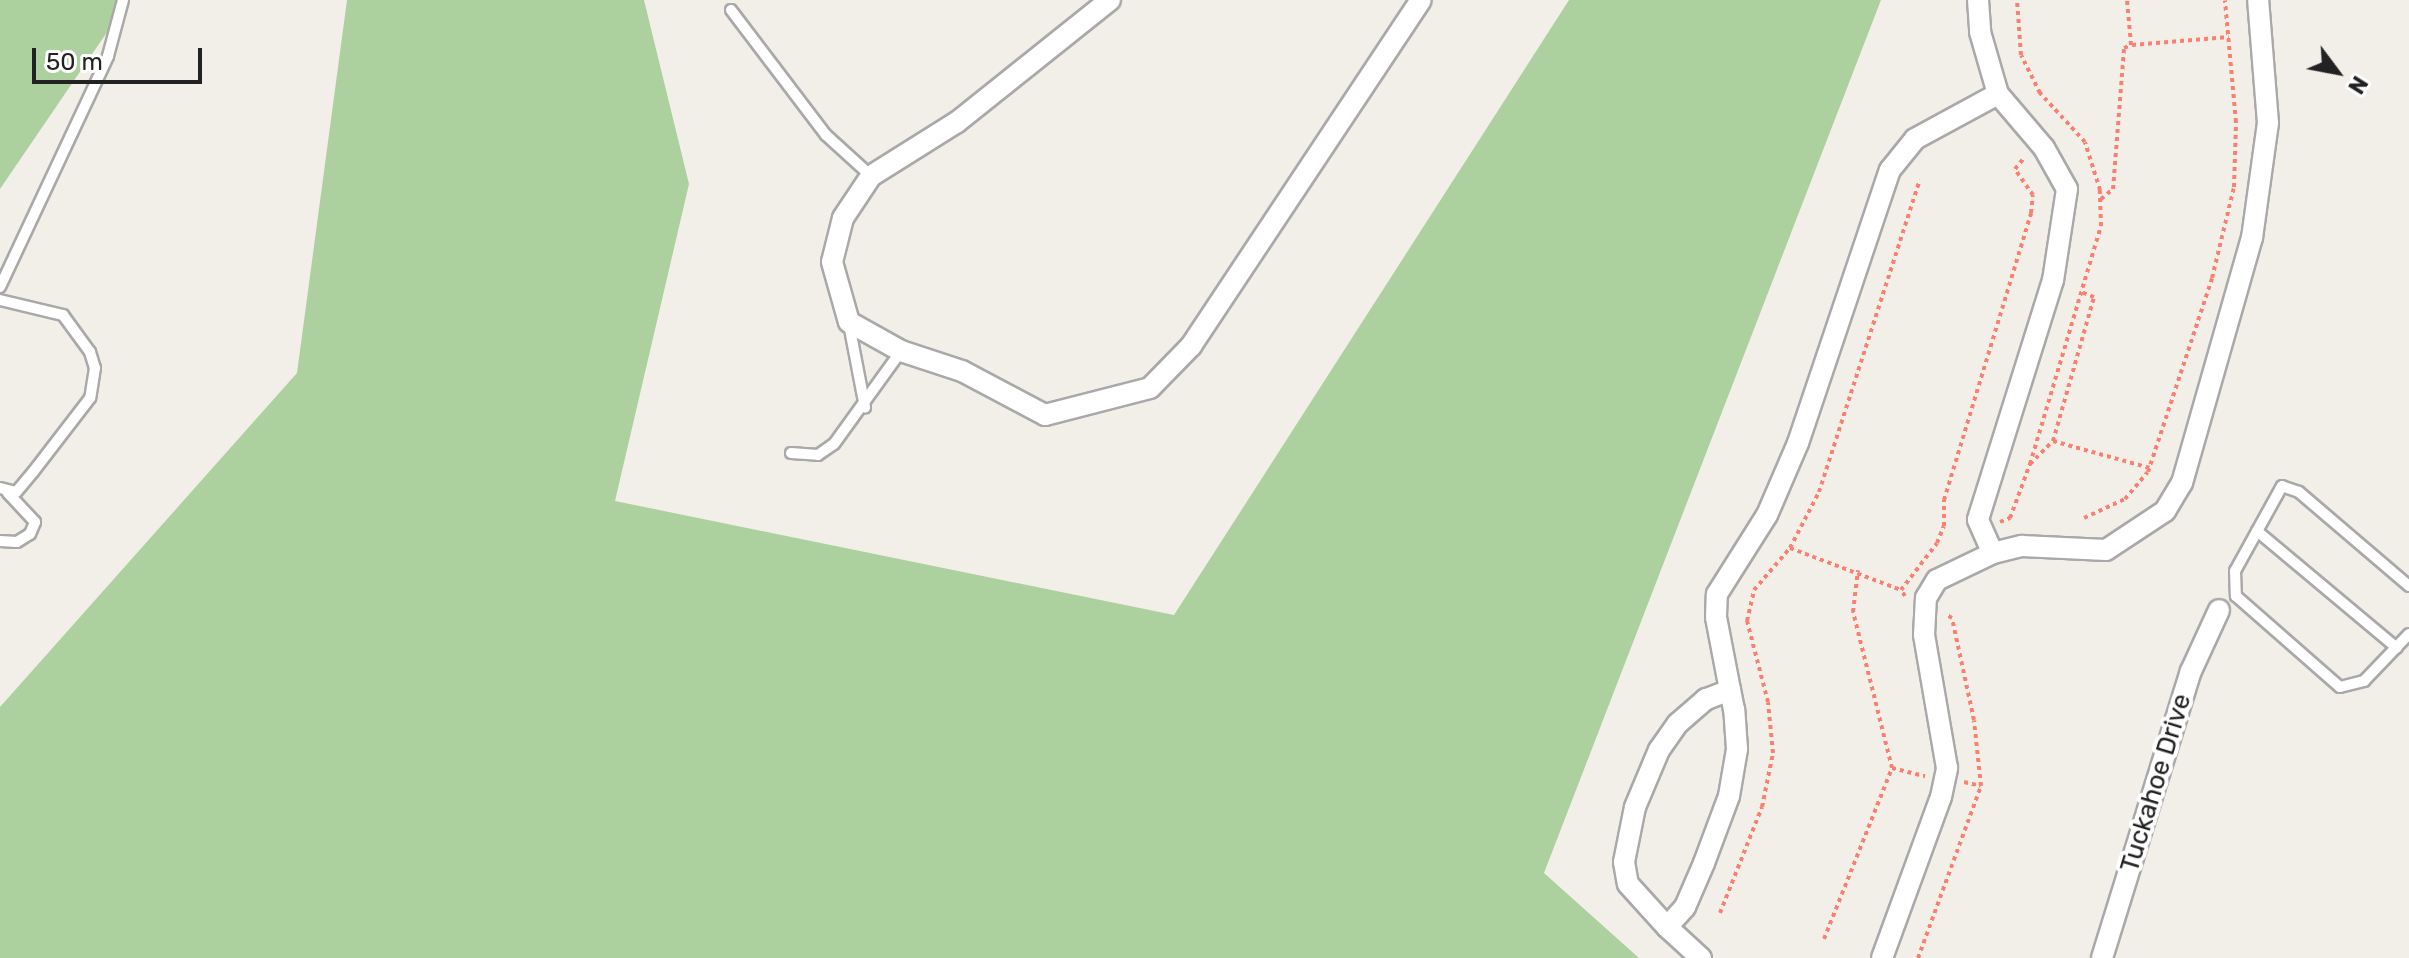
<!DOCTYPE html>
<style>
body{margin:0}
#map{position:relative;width:2409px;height:958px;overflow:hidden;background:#f2efe9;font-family:Rubik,sans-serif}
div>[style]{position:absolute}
.forest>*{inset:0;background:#add19e}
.path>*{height:4px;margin-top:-2px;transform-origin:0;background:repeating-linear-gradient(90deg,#fa8072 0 4px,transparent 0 8px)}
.roads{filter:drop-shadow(2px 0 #a9a9a9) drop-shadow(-2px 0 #a9a9a9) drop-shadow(0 2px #a9a9a9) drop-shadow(0 -2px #a9a9a9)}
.service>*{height:10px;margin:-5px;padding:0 5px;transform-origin:5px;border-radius:5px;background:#fff}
.minor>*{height:20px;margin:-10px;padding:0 10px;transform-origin:10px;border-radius:10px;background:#fff}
span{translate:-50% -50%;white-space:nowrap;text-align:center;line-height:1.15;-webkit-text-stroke:8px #fff;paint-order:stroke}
.street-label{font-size:26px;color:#222}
.north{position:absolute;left:2297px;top:32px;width:80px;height:80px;-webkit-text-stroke:6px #fff;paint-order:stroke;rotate:122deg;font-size:22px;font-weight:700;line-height:32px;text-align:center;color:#222}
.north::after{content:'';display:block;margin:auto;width:28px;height:36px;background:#222;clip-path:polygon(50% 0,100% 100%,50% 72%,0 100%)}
.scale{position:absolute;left:32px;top:48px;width:170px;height:36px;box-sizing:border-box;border:4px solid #222;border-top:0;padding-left:10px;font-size:24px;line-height:28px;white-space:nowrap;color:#222;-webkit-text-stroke:6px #fff;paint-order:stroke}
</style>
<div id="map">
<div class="forest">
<div style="clip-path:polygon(0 0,129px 0,0 189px)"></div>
<div style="clip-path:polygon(347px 0,644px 0,689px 184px,615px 501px,1174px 615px,1569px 0,1881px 0,1544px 873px,1639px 958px,0 958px,0 707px,297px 373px)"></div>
</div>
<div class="path">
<div style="left:2132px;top:45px;width:97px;rotate:-4.7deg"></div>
<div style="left:2101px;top:199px;width:16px;rotate:-40deg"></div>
<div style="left:2113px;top:189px;width:141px;rotate:-85.5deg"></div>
<div style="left:2124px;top:48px;width:8px;rotate:-23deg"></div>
<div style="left:2131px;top:45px;width:45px;rotate:-95.1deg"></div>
<div style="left:2053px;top:441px;width:150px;rotate:-74.1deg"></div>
<div style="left:2094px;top:297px;width:14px;rotate:-159deg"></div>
<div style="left:2030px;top:464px;width:33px;rotate:-45deg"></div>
<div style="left:2053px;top:441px;width:101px;rotate:15.6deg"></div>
<div style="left:2084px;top:518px;width:45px;rotate:-24.9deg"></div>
<div style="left:2125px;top:499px;width:35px;rotate:-50deg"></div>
<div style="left:2148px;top:472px;width:204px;rotate:-71.7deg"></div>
<div style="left:2212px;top:278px;width:94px;rotate:-76.4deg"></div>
<div style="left:2234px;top:187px;width:65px;rotate:-88.2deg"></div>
<div style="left:2236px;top:122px;width:122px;rotate:-95.2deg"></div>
<div style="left:2000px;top:522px;width:11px;rotate:-22deg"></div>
<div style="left:2010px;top:518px;width:58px;rotate:-69.7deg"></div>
<div style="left:2030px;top:464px;width:248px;rotate:-73.4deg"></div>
<div style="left:2101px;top:226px;width:36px;rotate:-92deg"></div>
<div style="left:2100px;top:190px;width:50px;rotate:-107.4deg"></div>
<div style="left:2085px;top:142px;width:67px;rotate:-132.6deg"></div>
<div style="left:2040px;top:93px;width:42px;rotate:-116.6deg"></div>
<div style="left:2021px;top:55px;width:55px;rotate:-94.2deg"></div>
<div style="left:1790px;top:548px;width:119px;rotate:20.7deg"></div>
<div style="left:1905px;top:596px;width:7px;rotate:-124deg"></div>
<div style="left:1901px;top:590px;width:59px;rotate:-52.5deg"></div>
<div style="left:1937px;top:543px;width:18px;rotate:-68deg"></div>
<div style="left:1944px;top:526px;width:26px;rotate:-90deg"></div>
<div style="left:1944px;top:500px;width:300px;rotate:-73.1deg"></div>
<div style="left:2031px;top:213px;width:18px;rotate:-84deg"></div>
<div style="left:2033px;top:195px;width:32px;rotate:-125deg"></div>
<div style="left:2015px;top:169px;width:14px;rotate:-51deg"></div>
<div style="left:1892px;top:768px;width:34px;rotate:14deg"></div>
<div style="left:1964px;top:782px;width:17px;rotate:13deg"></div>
<div style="left:1720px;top:913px;width:114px;rotate:-68.4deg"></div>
<div style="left:1762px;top:807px;width:55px;rotate:-78.5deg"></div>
<div style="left:1773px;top:753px;width:51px;rotate:-95.6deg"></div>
<div style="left:1768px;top:702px;width:84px;rotate:-104.5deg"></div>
<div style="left:1747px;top:621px;width:32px;rotate:-77deg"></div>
<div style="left:1754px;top:590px;width:55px;rotate:-49.4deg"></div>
<div style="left:1790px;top:548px;width:63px;rotate:-62.6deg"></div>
<div style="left:1819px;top:492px;width:328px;rotate:-72.1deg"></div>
<div style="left:1824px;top:939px;width:184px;rotate:-68.3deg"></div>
<div style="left:1892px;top:768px;width:161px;rotate:-104deg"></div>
<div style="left:1853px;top:612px;width:42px;rotate:-83.2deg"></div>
<div style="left:1918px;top:958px;width:183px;rotate:-69.9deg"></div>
<div style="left:1981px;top:786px;width:66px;rotate:-96.1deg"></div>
<div style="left:1974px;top:720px;width:104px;rotate:-102.2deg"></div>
<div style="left:1952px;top:618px;width:6px;rotate:-149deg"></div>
</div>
<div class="roads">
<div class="service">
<div style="left:731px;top:10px;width:157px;rotate:52.8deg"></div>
<div style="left:826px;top:135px;width:61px;rotate:42.3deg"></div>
<div style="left:0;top:287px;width:255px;rotate:-64.9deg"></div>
<div style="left:108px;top:56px;width:58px;rotate:-75deg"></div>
<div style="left:0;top:300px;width:65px;rotate:13.4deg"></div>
<div style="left:63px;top:315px;width:46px;rotate:53.9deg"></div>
<div style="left:90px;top:352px;width:17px;rotate:73deg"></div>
<div style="left:95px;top:368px;width:30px;rotate:99deg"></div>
<div style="left:90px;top:398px;width:93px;rotate:127.6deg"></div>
<div style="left:33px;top:472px;width:26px;rotate:130deg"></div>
<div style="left:16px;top:492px;width:16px;rotate:-166deg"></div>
<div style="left:849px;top:324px;width:85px;rotate:79.1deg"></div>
<div style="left:791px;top:453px;width:27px;rotate:4deg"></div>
<div style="left:818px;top:455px;width:19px;rotate:-35deg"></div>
<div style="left:834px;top:444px;width:115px;rotate:-54.2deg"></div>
<div style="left:2257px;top:531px;width:182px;rotate:39.9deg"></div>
<div style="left:0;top:541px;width:17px;rotate:3deg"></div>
<div style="left:17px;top:542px;width:15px;rotate:-32deg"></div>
<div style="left:30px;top:534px;width:13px;rotate:-67deg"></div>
<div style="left:35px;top:522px;width:40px;rotate:-133deg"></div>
<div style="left:2409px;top:586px;width:145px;rotate:-139.5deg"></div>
<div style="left:2299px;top:492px;width:18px;rotate:-161deg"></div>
<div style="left:2282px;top:486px;width:97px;rotate:118.9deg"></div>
<div style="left:2235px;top:571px;width:25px;rotate:88deg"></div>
<div style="left:2236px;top:596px;width:138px;rotate:41.2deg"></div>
<div style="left:2340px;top:687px;width:25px;rotate:-14deg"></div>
<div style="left:2364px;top:681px;width:65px;rotate:-46.2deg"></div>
</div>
<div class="minor">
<div style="left:1110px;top:0;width:196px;rotate:141.4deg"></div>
<div style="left:957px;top:122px;width:102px;rotate:147.9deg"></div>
<div style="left:871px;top:176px;width:50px;rotate:123.7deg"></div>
<div style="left:843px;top:218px;width:45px;rotate:104deg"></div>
<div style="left:832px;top:262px;width:62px;rotate:74.2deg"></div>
<div style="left:849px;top:322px;width:60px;rotate:29.1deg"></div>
<div style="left:901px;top:351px;width:64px;rotate:18.2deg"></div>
<div style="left:962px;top:371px;width:94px;rotate:27.9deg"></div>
<div style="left:1045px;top:415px;width:108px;rotate:-14.4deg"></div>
<div style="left:1150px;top:388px;width:59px;rotate:-45.7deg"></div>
<div style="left:1191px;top:346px;width:415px;rotate:-56.4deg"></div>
<div style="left:1978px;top:0;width:32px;rotate:86deg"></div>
<div style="left:1980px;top:32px;width:65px;rotate:73.8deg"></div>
<div style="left:1998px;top:94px;width:71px;rotate:49.6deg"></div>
<div style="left:2044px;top:148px;width:47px;rotate:60.7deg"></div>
<div style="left:2067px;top:189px;width:92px;rotate:98.7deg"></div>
<div style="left:2053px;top:280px;width:251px;rotate:107.4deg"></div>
<div style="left:1978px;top:520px;width:36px;rotate:66deg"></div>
<div style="left:1993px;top:553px;width:30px;rotate:-14deg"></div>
<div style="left:2022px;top:546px;width:84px;rotate:2.7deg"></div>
<div style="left:2106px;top:550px;width:71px;rotate:-33.5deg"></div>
<div style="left:2165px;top:511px;width:33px;rotate:-59deg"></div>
<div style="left:2182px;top:483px;width:255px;rotate:-74.1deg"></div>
<div style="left:2252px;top:238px;width:116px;rotate:-82.1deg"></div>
<div style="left:2268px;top:123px;width:123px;rotate:-94.6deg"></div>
<div style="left:1730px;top:690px;width:26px;rotate:159deg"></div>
<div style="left:1706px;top:699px;width:37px;rotate:139deg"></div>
<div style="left:1678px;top:723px;width:33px;rotate:125deg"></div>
<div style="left:1659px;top:750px;width:62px;rotate:112.8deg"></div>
<div style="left:1635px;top:807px;width:56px;rotate:101.3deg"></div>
<div style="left:1624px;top:862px;width:22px;rotate:80deg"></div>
<div style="left:1628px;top:884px;width:58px;rotate:47.8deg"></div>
<div style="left:1667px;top:927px;width:27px;rotate:-48deg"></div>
<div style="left:1685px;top:907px;width:48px;rotate:-66.6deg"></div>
<div style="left:1704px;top:863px;width:72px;rotate:-69.5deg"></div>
<div style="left:1729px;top:796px;width:48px;rotate:-80.3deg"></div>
<div style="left:1737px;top:749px;width:39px;rotate:-94deg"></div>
<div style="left:1734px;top:710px;width:20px;rotate:-101deg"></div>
<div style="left:1730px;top:690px;width:74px;rotate:-100.9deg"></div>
<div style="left:1716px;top:617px;width:23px;rotate:-88deg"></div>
<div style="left:1717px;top:594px;width:93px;rotate:-57.7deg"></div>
<div style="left:1767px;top:515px;width:78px;rotate:-66.7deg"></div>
<div style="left:1798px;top:443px;width:288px;rotate:-71.4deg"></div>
<div style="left:1890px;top:170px;width:40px;rotate:-51deg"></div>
<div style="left:1915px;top:139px;width:94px;rotate:-28.5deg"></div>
<div style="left:1667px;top:927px;width:46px;rotate:42.4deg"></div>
<div style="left:1882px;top:958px;width:171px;rotate:-69.9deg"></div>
<div style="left:1941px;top:797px;width:30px;rotate:-78deg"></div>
<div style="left:1947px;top:768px;width:135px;rotate:-99.8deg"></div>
<div style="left:1924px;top:635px;width:37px;rotate:-87deg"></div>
<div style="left:1926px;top:598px;width:21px;rotate:-59deg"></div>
<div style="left:1937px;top:580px;width:62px;rotate:-25.7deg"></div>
<div style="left:2102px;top:958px;width:300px;rotate:-72.8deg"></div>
<div style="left:2191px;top:671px;width:67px;rotate:-65.3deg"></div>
</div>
</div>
<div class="street-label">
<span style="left:2156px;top:783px;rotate:-73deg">Tuckahoe Drive</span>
</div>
<div class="north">N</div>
<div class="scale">50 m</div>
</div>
